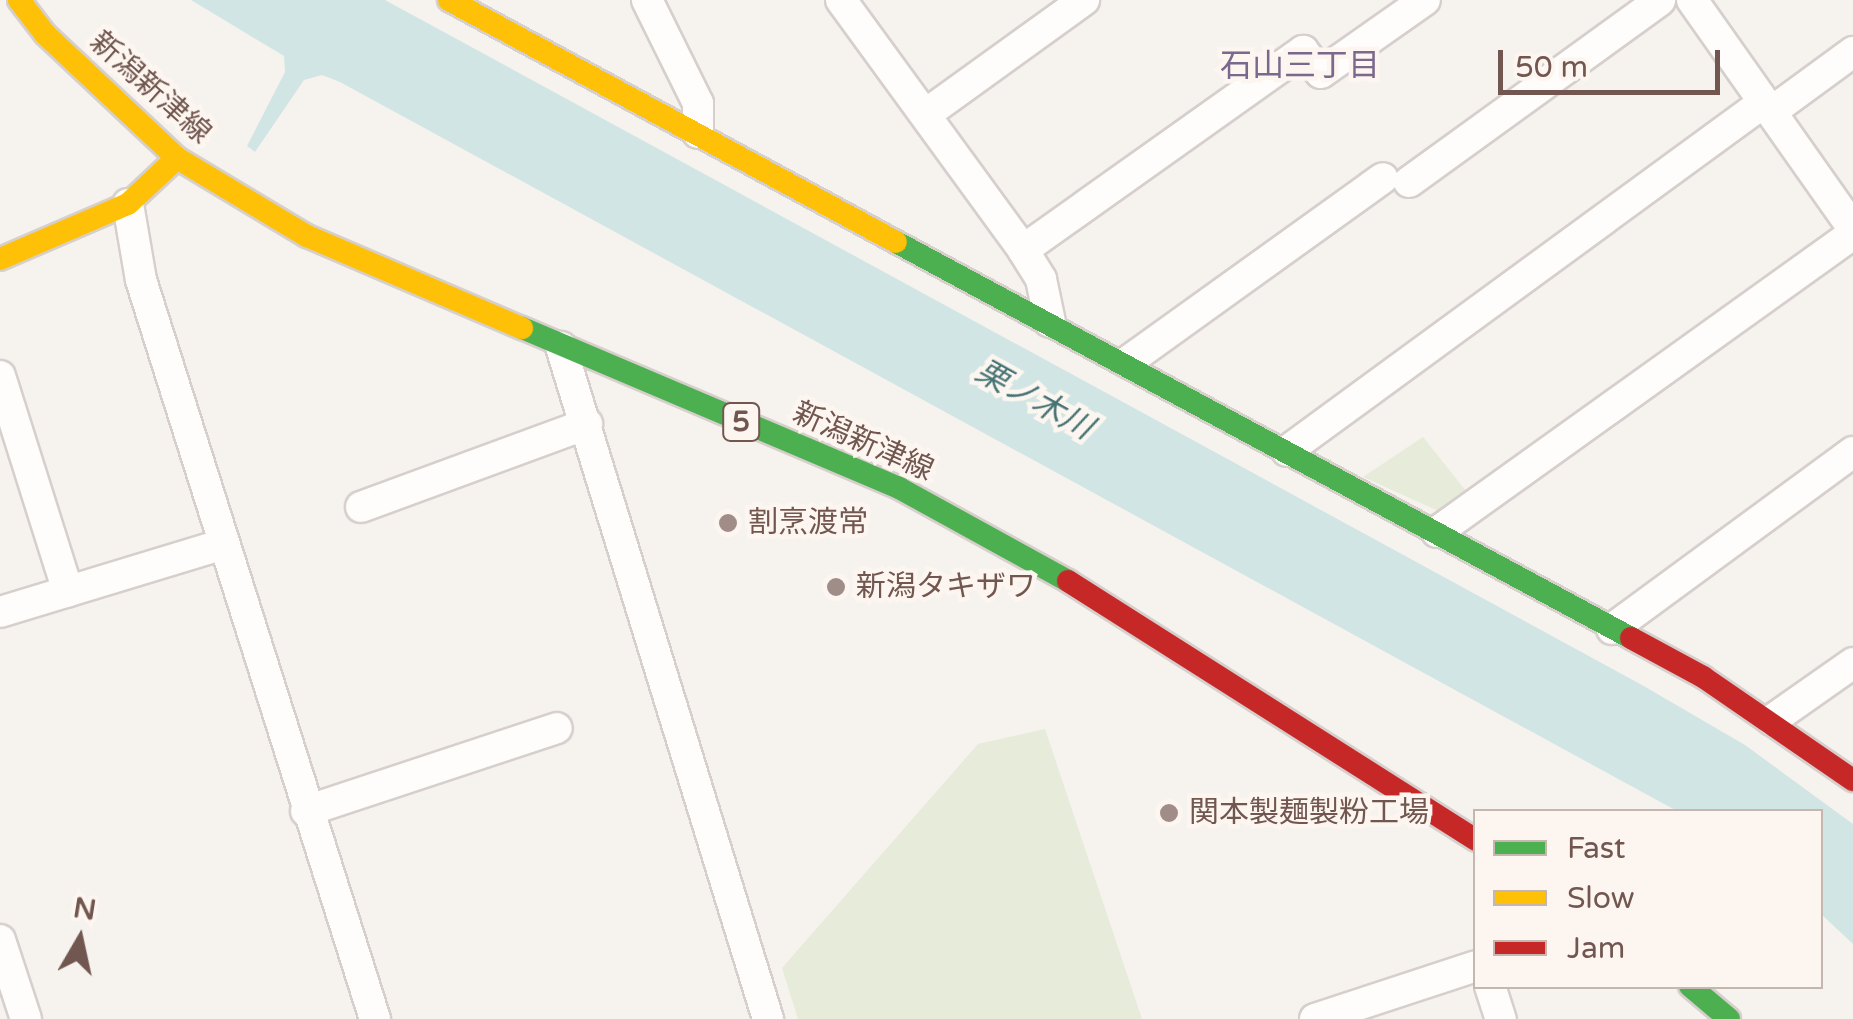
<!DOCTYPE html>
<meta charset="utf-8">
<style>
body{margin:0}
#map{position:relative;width:1853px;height:1019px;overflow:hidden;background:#f6f2ee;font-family:"Varela Round","Noto Sans JP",sans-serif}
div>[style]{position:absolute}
.green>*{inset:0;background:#e7ebda}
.water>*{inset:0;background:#d1e6e4}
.roads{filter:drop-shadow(2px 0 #d6cfcc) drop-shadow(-2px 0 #d6cfcc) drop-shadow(0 2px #d6cfcc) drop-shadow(0 -2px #d6cfcc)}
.street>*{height:30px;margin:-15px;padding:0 15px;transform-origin:15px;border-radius:15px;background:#fefdfc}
.fast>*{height:22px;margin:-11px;padding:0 11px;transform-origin:11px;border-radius:11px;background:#4caf50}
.slow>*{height:22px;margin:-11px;padding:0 11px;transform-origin:11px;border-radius:11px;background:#ffc107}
.jam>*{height:22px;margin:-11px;padding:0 11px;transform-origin:11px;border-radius:11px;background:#c62828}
.dots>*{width:28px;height:28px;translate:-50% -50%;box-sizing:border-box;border:5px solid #fdf6f0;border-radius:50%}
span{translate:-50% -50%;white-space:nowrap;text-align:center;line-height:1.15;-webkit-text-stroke:9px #fdf6f0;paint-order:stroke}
.shield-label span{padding:2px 8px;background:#fdf6f0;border:2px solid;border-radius:8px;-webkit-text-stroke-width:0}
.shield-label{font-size:28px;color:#715750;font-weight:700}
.street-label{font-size:30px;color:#715750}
.poi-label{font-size:30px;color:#715750}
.left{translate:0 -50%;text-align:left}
.neighbourhood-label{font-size:32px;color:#7a688d}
.water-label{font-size:32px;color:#467474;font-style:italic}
.legend{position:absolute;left:1473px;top:809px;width:350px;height:180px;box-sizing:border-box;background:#fdf6f0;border:2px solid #c5b6b0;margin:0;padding:12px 18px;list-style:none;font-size:30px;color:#715750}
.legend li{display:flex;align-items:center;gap:20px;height:50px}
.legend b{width:50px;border:2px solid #c5b6b0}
.north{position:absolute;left:30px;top:889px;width:100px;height:100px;-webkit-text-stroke:8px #fdf6f0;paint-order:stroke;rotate:9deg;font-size:28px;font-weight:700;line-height:40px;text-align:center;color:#715750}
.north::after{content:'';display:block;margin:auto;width:35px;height:45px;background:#715750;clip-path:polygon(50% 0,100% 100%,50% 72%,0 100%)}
.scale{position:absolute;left:1498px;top:50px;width:222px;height:45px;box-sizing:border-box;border:5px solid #715750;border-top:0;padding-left:12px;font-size:30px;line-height:35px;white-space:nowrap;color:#715750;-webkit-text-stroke:8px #fdf6f0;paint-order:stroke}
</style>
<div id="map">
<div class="green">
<div style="clip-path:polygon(1423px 437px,1470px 496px,1443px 513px,1363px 477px)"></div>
<div style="clip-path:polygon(1045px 729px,1142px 1019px,798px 1019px,782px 968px,978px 744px)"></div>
</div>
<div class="water">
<div style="clip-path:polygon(191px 0,385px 0,1642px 685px,1745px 745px,1853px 824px,1853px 944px,1821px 914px,1820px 812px,1677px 811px,340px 82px,322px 75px,304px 80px,255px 152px,247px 146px,285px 72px,284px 56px)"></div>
</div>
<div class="roads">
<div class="street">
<div style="left:647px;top:0;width:115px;rotate:63.7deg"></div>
<div style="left:698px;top:103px;width:30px;rotate:90deg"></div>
<div style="left:841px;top:0;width:309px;rotate:53.9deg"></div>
<div style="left:1023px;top:250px;width:34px;rotate:58deg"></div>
<div style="left:1041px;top:279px;width:44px;rotate:78.2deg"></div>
<div style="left:1692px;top:0;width:279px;rotate:54.8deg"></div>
<div style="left:1771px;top:112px;width:102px;rotate:-36.2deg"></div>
<div style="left:926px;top:114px;width:195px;rotate:-35.8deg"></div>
<div style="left:1409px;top:182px;width:310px;rotate:-35.9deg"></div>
<div style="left:128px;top:204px;width:77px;rotate:80.3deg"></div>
<div style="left:141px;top:280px;width:775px;rotate:72.43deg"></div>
<div style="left:1023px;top:250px;width:344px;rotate:-35.4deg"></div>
<div style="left:1303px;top:51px;width:28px;rotate:51deg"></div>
<div style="left:1321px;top:73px;width:127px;rotate:-35.1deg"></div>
<div style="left:561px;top:347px;width:703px;rotate:72.88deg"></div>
<div style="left:1127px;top:362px;width:315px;rotate:-35.7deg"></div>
<div style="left:0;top:376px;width:226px;rotate:72.5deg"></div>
<div style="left:1287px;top:451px;width:591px;rotate:-36.19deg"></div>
<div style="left:361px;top:507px;width:241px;rotate:-20.2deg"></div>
<div style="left:1437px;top:532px;width:512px;rotate:-35.62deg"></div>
<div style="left:0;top:612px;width:234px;rotate:-16.9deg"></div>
<div style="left:1612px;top:629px;width:299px;rotate:-36.3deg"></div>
<div style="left:1772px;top:720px;width:99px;rotate:-35.1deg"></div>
<div style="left:306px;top:811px;width:264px;rotate:-18.3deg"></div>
<div style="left:0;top:940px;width:83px;rotate:71.8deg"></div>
<div style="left:1490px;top:986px;width:35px;rotate:72deg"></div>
<div style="left:1315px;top:1019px;width:169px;rotate:-18.2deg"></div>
</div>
<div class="fast">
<div style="left:896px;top:242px;width:835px;rotate:28.31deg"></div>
<div style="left:522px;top:328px;width:410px;rotate:23deg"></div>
<div style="left:899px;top:488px;width:193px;rotate:28.8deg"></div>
<div style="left:1690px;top:986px;width:51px;rotate:40.2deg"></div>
</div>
<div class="slow">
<div style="left:19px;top:0;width:43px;rotate:52.6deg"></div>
<div style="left:45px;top:34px;width:181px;rotate:43.2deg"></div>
<div style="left:177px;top:158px;width:152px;rotate:31deg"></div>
<div style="left:307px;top:236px;width:234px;rotate:23.2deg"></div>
<div style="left:449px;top:0;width:508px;rotate:28.43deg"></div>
<div style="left:0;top:259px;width:139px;rotate:-23.3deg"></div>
<div style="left:128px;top:204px;width:67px;rotate:-43.2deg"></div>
</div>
<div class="jam">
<div style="left:1068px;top:581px;width:483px;rotate:32.4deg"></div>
<div style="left:1631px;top:638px;width:82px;rotate:28.4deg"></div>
<div style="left:1703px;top:677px;width:182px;rotate:34.5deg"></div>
</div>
</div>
<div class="dots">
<div style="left:728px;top:523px;background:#a08d87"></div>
<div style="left:836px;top:587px;background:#a08d87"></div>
<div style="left:1169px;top:813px;background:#a08d87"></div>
</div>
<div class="shield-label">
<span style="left:741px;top:422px">5</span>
</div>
<div class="street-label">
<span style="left:150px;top:88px;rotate:42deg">新潟新津線</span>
<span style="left:863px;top:442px;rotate:24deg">新潟新津線</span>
</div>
<div class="poi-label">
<span class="left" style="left:748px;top:523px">割烹渡常</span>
<span class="left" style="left:856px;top:587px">新潟タキザワ</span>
<span class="left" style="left:1189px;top:813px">関本製麺製粉工場</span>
</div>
<div class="neighbourhood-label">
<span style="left:1300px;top:66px">石山三丁目</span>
</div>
<div class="water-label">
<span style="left:1034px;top:400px;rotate:29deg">栗ノ木川</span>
</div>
<ul class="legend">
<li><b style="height:12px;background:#4caf50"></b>Fast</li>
<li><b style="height:12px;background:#ffc107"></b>Slow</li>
<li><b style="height:12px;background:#c62828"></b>Jam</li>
</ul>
<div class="north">N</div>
<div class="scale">50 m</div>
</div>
